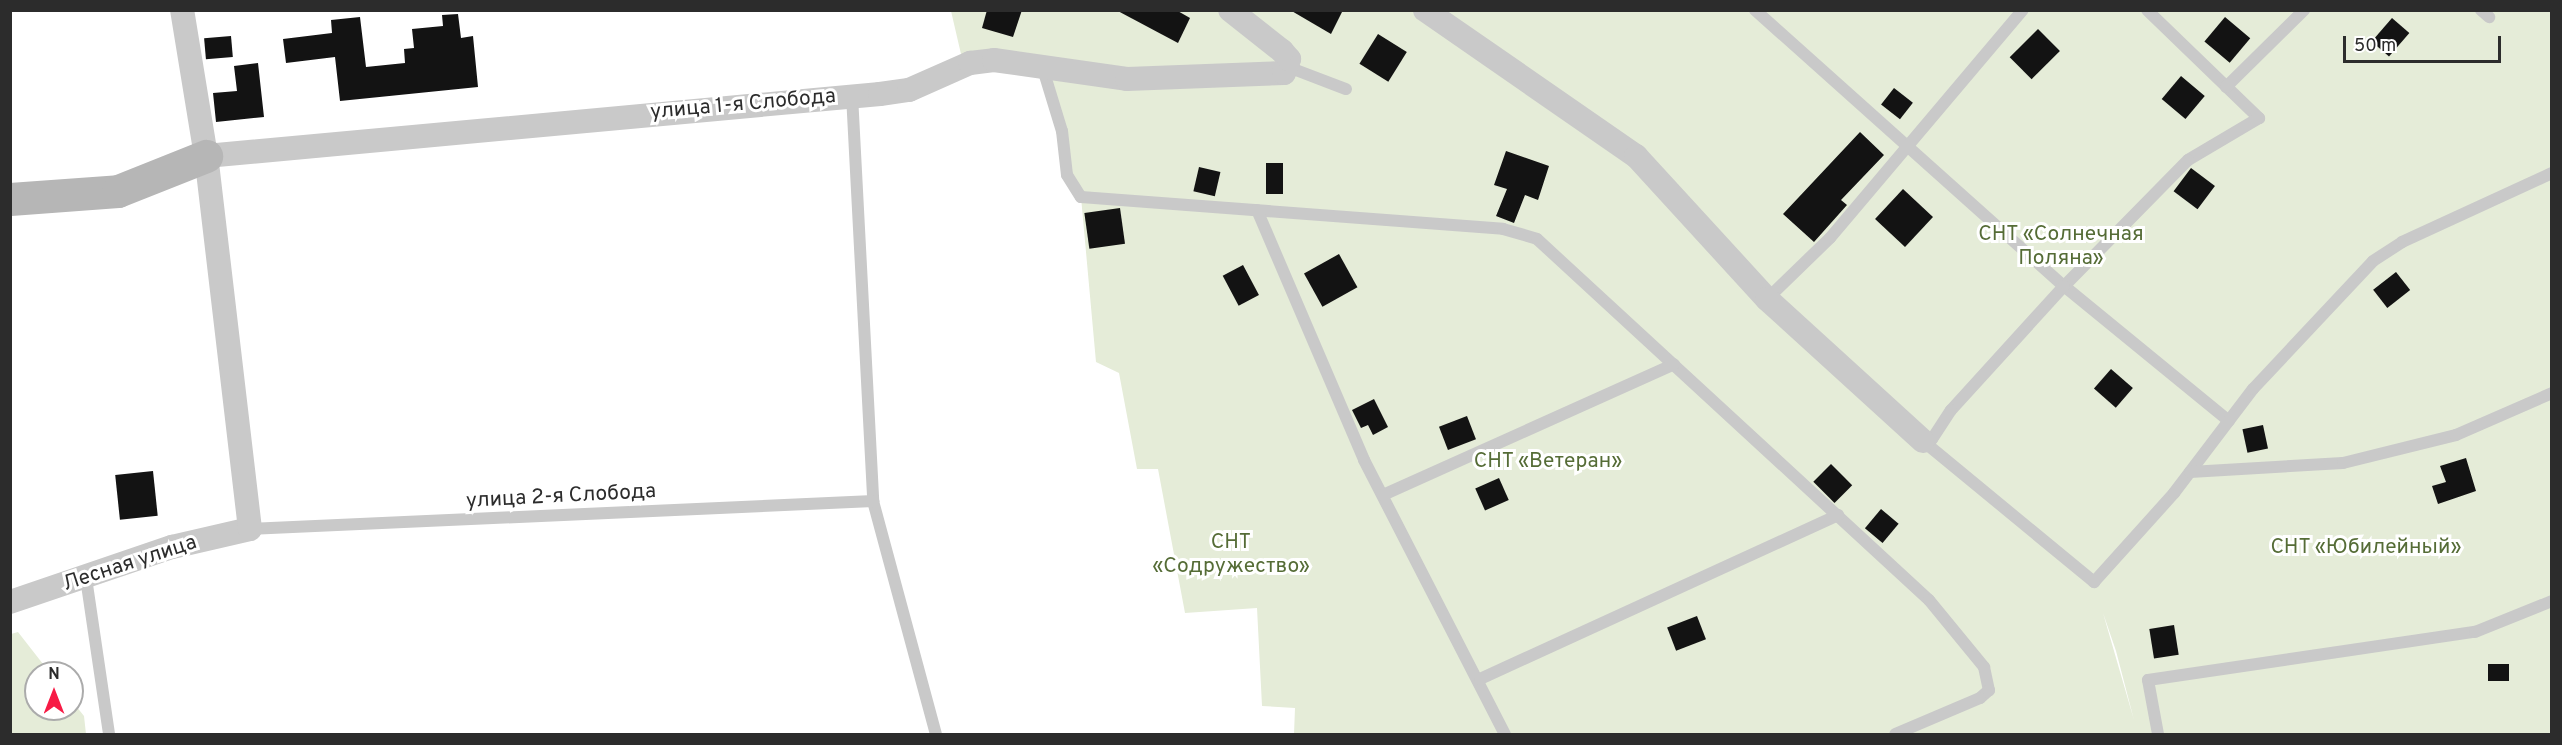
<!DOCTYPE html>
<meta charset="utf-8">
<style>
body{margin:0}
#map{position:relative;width:2562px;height:745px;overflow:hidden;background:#fff;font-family:Overpass,sans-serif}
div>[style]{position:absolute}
.green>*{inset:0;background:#e5ecd8}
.building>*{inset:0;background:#131313;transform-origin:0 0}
.lane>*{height:12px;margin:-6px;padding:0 6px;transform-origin:6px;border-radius:6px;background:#c9c9c9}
.street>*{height:24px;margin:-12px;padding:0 12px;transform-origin:12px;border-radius:12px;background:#c9c9c9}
.secondary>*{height:33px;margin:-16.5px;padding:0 16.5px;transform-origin:16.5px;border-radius:16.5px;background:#b6b6b6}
span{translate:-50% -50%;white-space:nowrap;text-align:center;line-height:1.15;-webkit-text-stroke:6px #fff;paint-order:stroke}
.street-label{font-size:21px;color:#2c2c2c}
.park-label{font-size:21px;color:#556c36}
.frame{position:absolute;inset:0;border:12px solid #2c2c2c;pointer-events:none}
.north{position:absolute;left:24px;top:661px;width:60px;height:60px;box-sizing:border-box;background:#fff;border:2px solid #ababab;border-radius:50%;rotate:0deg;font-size:16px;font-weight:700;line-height:24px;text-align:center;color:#2c2c2c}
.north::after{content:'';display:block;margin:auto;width:21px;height:27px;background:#f71b45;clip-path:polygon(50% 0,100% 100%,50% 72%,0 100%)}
.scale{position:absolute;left:2343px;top:36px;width:158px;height:27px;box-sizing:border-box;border:3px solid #2c2c2c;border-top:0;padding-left:8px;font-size:18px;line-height:21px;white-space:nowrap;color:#2c2c2c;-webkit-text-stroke:4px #fff;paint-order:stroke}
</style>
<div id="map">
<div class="green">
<div style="clip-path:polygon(evenodd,951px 11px,2551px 11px,2551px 734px,1294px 734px,1295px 708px,1262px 706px,1257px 608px,1185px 613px,1158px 469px,1137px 469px,1119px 373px,1096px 362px,1081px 197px,1073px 190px,1043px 69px,964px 67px,951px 11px,2103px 613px,2116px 651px,2134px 720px,2103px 613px)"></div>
<div style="clip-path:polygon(18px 632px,50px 673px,36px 673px,36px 709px,72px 709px,72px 701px,84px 716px,86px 734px,11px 734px,11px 634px)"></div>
</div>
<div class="building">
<div style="clip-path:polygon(987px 10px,1022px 10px,1013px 37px,982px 28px)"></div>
<div style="clip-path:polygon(1116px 10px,1176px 10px,1190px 18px,1178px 43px)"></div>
<div style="clip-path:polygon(1290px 10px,1343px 10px,1331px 34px)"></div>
<div style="clip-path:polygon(458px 14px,461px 38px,473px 36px,478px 87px,340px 101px,335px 57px,286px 63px,283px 39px,332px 33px,331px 20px,360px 17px,366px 67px,405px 63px,404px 49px,414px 48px,412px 29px,443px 26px,442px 15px)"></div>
<div style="left:2225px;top:17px;width:33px;height:32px;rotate:40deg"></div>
<div style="left:2392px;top:18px;width:23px;height:31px;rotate:41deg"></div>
<div style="left:2038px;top:29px;width:31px;height:40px;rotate:45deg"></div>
<div style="left:1378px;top:34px;width:34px;height:35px;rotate:32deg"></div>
<div style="left:231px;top:36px;width:21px;height:27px;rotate:85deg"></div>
<div style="clip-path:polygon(258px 63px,264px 117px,216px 122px,213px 93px,237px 91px,234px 66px)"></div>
<div style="left:2181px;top:76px;width:31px;height:30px;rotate:40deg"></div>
<div style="left:1894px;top:88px;width:24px;height:21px;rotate:38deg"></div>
<div style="clip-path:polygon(1860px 132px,1884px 155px,1841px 200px,1847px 205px,1814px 242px,1783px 214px)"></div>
<div style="clip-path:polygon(1506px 151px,1549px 166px,1538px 200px,1525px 195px,1514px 223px,1496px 216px,1507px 189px,1494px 185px)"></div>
<div style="left:1266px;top:163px;width:17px;height:31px"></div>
<div style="left:1199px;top:167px;width:22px;height:25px;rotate:13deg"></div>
<div style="left:2191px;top:168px;width:30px;height:29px;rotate:37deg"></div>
<div style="left:1903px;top:189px;width:41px;height:41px;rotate:43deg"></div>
<div style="left:1120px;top:208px;width:36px;height:36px;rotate:82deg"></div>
<div style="left:1339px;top:254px;width:38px;height:40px;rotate:61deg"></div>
<div style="left:1243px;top:265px;width:34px;height:23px;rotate:62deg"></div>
<div style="left:2396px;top:272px;width:23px;height:29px;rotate:52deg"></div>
<div style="left:2111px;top:369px;width:29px;height:26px;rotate:41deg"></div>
<div style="clip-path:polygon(1374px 399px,1388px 427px,1373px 435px,1368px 425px,1361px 428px,1352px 410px)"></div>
<div style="left:1467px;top:416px;width:25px;height:30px;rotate:69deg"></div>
<div style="left:2263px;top:425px;width:24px;height:21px;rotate:78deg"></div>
<div style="clip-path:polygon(2466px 458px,2476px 491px,2438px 504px,2432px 486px,2446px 482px,2440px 466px)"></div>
<div style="left:1831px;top:464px;width:30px;height:25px;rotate:45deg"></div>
<div style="left:153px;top:471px;width:45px;height:38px;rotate:84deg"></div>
<div style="left:1499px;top:478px;width:24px;height:26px;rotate:66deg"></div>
<div style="left:1881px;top:509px;width:23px;height:25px;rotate:40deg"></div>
<div style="left:1697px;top:616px;width:25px;height:32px;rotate:69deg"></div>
<div style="left:2174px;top:625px;width:30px;height:25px;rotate:81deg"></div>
<div style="left:2488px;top:664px;width:21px;height:17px"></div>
</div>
<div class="lane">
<div style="left:1755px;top:10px;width:414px;rotate:41.8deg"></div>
<div style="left:2064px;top:286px;width:213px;rotate:39.3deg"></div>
<div style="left:2147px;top:10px;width:156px;rotate:44deg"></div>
<div style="left:2259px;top:118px;width:82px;rotate:149.4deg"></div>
<div style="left:2188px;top:160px;width:177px;rotate:134.5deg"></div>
<div style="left:2064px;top:286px;width:168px;rotate:132.3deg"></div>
<div style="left:1951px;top:410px;width:35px;rotate:123deg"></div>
<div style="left:1932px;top:439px;width:9px;rotate:167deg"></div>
<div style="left:1923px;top:441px;width:222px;rotate:39.5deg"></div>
<div style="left:2094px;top:582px;width:120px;rotate:-48deg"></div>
<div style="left:2174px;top:493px;width:131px;rotate:-52.8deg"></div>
<div style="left:2253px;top:389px;width:175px;rotate:-46.8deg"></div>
<div style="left:2373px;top:261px;width:35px;rotate:-33deg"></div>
<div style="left:2402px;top:242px;width:165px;rotate:-24.7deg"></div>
<div style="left:2481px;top:10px;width:11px;rotate:41deg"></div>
<div style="left:1288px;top:67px;width:62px;rotate:20.8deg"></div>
<div style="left:1043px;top:69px;width:65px;rotate:73deg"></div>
<div style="left:1062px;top:131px;width:44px;rotate:83.5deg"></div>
<div style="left:1067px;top:175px;width:26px;rotate:58deg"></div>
<div style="left:1081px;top:197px;width:423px;rotate:4.3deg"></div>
<div style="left:1503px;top:229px;width:35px;rotate:16deg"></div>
<div style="left:1537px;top:239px;width:533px;rotate:42.64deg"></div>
<div style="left:1929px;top:600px;width:87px;rotate:50.6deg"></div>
<div style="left:1984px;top:667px;width:24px;rotate:78deg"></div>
<div style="left:1989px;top:690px;width:12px;rotate:138deg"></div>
<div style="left:1980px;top:698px;width:92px;rotate:157deg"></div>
<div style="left:2226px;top:87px;width:110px;rotate:-44.6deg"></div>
<div style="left:852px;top:95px;width:407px;rotate:87deg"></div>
<div style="left:873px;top:501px;width:241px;rotate:74.9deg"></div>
<div style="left:1257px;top:210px;width:272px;rotate:66.8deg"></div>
<div style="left:1364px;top:460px;width:308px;rotate:62.8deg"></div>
<div style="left:1767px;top:299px;width:88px;rotate:-44.1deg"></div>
<div style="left:1830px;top:238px;width:299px;rotate:-49.8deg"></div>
<div style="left:2190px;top:472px;width:153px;rotate:-3.4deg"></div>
<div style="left:2343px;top:463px;width:116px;rotate:-13.9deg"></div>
<div style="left:2456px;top:435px;width:105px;rotate:-23.6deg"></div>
<div style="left:1383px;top:495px;width:319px;rotate:-24.2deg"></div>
<div style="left:250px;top:529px;width:624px;rotate:-2.57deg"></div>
<div style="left:86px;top:578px;width:158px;rotate:81.6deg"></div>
<div style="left:1480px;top:679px;width:394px;rotate:-24.6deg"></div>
<div style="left:2158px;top:734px;width:55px;rotate:-100.5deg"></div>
<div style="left:2148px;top:680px;width:331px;rotate:-8.4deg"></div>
<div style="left:2475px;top:632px;width:83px;rotate:-21.9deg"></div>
</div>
<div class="street">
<div style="left:1425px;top:10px;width:257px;rotate:34.7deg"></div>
<div style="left:1636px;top:156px;width:194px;rotate:47.5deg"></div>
<div style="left:1767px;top:299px;width:211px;rotate:42.3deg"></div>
<div style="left:206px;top:156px;width:677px;rotate:-5.26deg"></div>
<div style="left:880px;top:94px;width:29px;rotate:-8deg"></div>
<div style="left:909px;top:90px;width:67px;rotate:-23.9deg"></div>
<div style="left:970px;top:63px;width:24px;rotate:-7deg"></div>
<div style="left:994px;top:60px;width:134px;rotate:8.1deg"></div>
<div style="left:1127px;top:79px;width:157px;rotate:-2.2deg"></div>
<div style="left:1284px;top:73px;width:15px;rotate:-70deg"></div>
<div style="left:1289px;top:59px;width:11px;rotate:-131deg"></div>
<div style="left:1282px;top:51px;width:66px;rotate:-141.7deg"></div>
<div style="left:10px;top:602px;width:171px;rotate:-18.8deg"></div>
<div style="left:172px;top:547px;width:80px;rotate:-13deg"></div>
<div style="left:250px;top:529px;width:376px;rotate:-96.7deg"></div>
<div style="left:206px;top:156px;width:148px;rotate:-99.3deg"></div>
</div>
<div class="secondary">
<div style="left:10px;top:199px;width:108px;rotate:-4.2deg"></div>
<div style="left:118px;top:191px;width:95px;rotate:-21.7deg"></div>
</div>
<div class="street-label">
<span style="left:743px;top:105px;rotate:-5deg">улица 1-я Слобода</span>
<span style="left:561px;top:497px;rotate:-3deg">улица 2-я Слобода</span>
<span style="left:130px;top:564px;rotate:-18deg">Лесная улица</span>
</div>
<div class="park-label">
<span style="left:2061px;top:247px">СНТ «Солнечная<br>Поляна»</span>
<span style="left:1548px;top:462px">СНТ «Ветеран»</span>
<span style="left:1231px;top:555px">СНТ<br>«Содружество»</span>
<span style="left:2366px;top:548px">СНТ «Юбилейный»</span>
</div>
<div class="frame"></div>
<div class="north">N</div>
<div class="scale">50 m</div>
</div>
